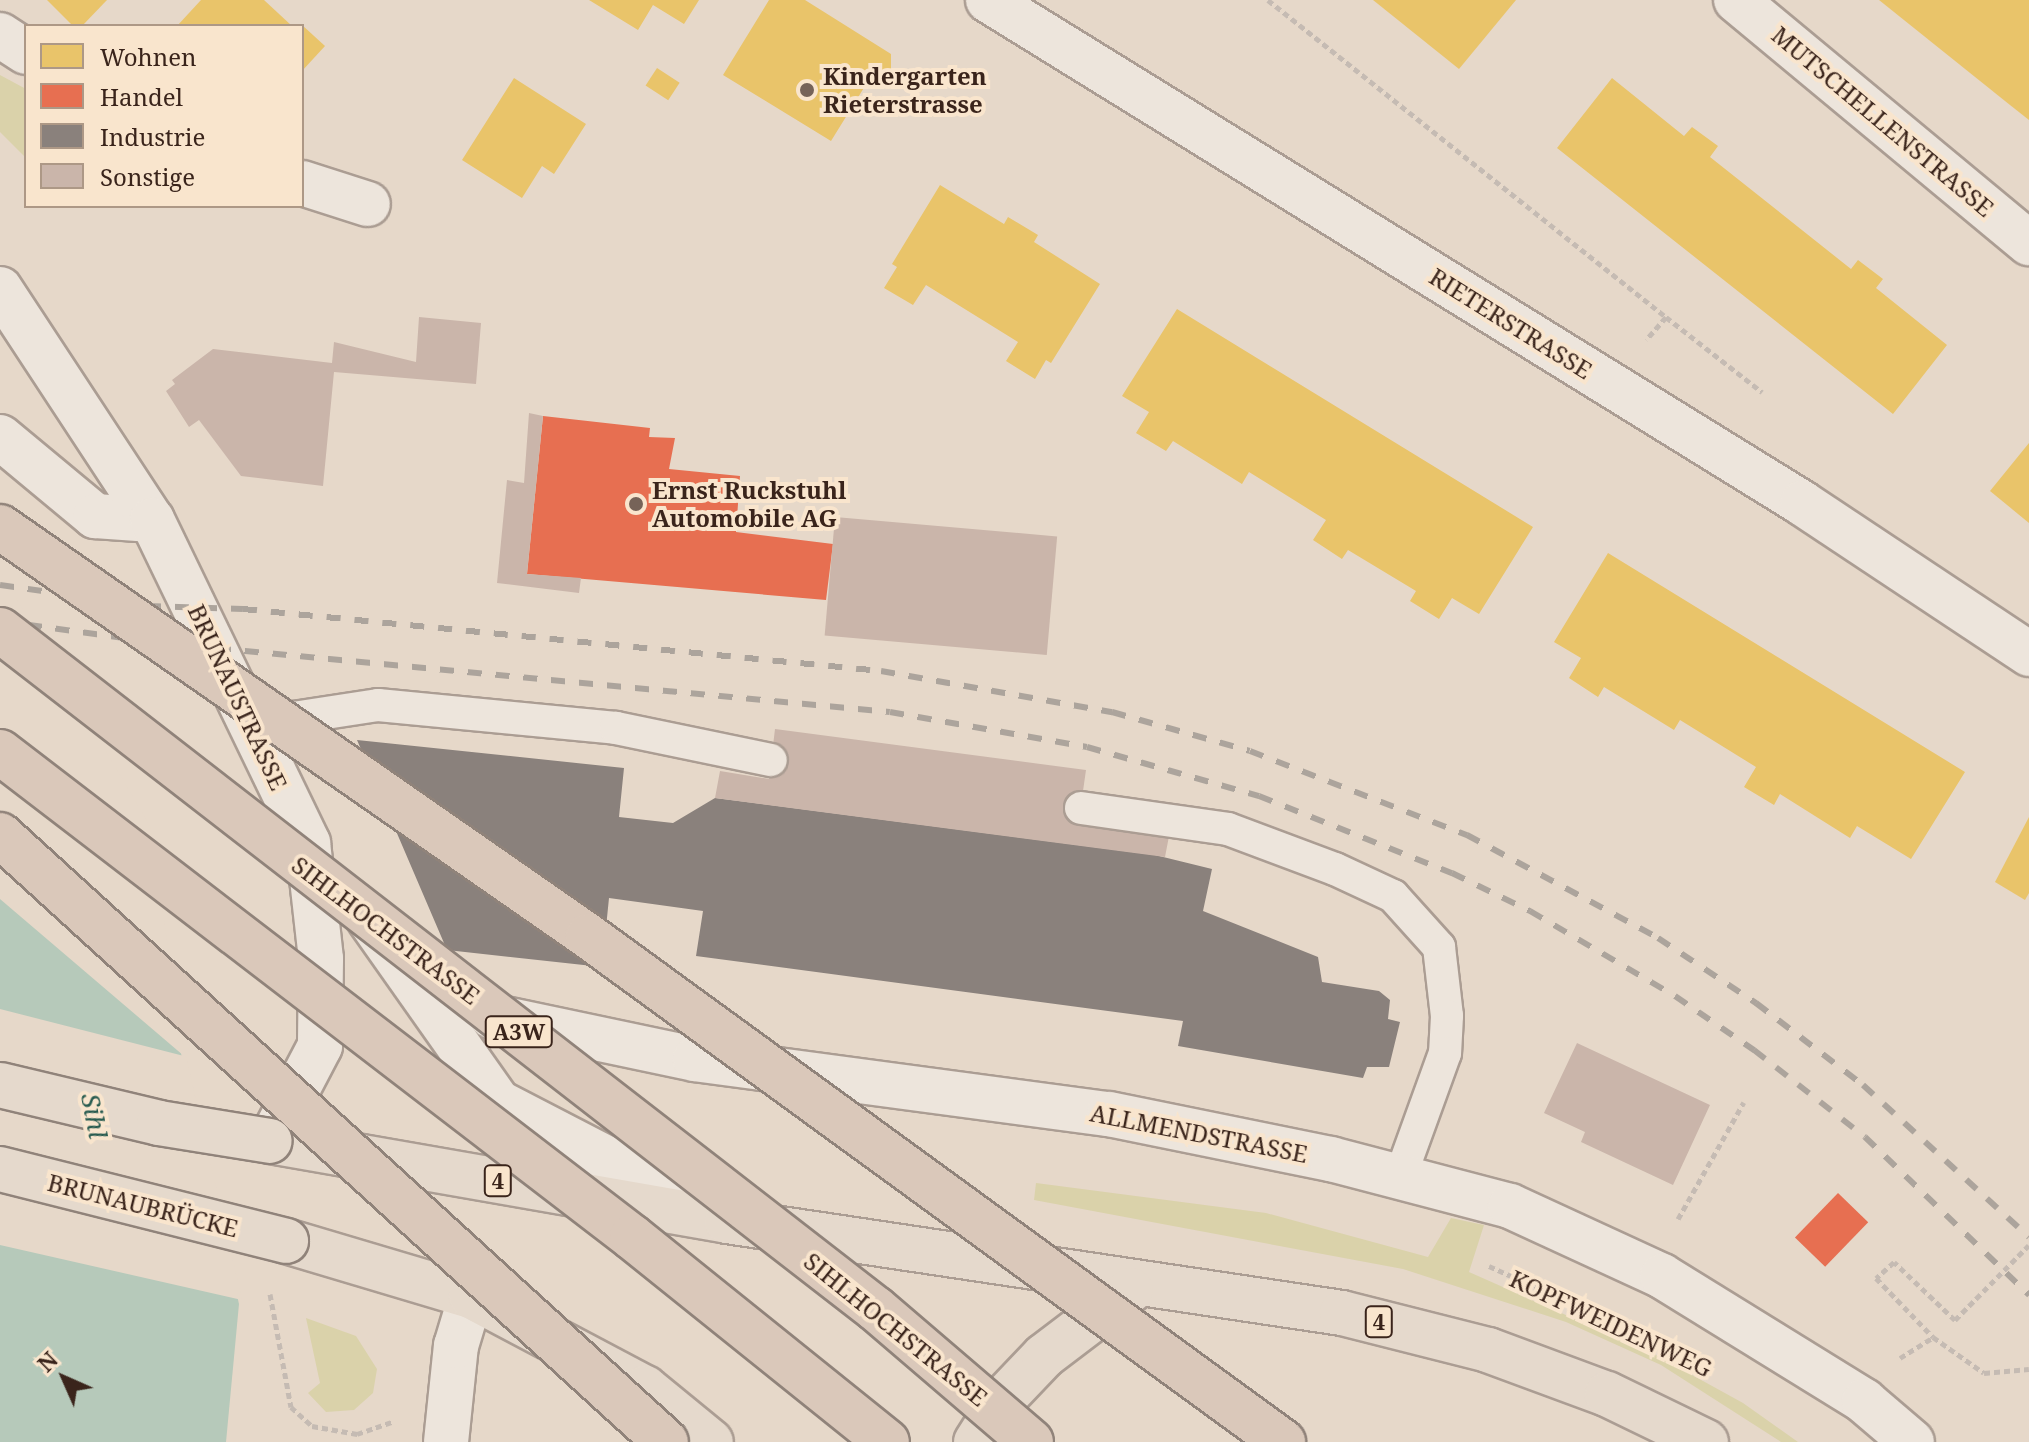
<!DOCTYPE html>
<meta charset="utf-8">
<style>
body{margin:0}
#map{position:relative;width:2029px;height:1442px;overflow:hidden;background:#e6d8c9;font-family:"Noto Serif",serif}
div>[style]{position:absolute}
.green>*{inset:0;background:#dad2aa}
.water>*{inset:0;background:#b6c9ba}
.pier>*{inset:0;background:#e6d8c9}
.homes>*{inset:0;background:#e9c46a;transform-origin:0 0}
.shops>*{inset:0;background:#e76f51;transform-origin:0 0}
.industry>*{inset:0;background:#8a817c}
.building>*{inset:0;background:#cab5aa;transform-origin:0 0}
.path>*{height:5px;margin-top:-2.5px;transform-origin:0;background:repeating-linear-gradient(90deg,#c5bbb3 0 6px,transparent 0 10px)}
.roads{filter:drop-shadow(2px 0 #ab9d93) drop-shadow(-2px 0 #ab9d93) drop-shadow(0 2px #ab9d93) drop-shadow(0 -2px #ab9d93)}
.lane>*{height:32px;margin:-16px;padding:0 16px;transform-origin:16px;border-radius:16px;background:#ede5dc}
.street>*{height:44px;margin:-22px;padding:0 22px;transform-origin:22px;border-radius:22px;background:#ede5dc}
.secondary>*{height:44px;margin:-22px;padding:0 22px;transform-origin:22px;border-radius:22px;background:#ede5dc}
.primary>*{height:44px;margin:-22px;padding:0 22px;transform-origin:22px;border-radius:22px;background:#e5d9cc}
.rail>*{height:6px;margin-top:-3px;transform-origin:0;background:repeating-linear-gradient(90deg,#aca49c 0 14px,transparent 0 28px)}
.path-bridge>*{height:5px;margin-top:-2.5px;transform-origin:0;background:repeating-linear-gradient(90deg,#c5bbb3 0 6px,transparent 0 10px)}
.bridges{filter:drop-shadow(2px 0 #90837a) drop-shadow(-2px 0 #90837a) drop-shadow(0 2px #90837a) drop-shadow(0 -2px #90837a)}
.primary-bridge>*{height:44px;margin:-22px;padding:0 22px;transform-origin:22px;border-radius:22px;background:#e5d9cc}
.highway-bridge>*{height:44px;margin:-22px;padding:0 22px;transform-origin:22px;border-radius:22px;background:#dac8ba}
.dots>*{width:22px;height:22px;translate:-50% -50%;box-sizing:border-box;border:4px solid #f9e5cd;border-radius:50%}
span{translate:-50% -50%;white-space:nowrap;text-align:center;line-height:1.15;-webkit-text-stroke:8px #f9e5cd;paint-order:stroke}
.shield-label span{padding:2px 6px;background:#f9e5cd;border:2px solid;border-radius:6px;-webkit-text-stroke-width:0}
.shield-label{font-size:22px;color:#3a241b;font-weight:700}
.poi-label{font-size:24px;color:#3a241b;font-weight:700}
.left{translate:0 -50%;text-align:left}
.street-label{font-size:24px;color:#3a241b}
.water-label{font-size:26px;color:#285b4f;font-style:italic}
.legend{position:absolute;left:24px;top:24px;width:280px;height:184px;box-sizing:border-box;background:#f9e5cd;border:2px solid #ad9886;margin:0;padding:10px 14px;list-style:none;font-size:24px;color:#3a241b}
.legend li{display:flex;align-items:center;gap:16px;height:40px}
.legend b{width:40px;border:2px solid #ad9886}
.north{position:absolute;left:24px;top:1338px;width:80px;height:80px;-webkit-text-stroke:6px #f9e5cd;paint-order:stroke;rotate:315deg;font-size:22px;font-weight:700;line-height:32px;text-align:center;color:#3a241b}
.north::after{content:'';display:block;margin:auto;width:28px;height:36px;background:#3a241b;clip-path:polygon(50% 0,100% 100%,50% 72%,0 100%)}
</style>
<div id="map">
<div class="green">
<div style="clip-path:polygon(0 75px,26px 89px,26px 158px,0 132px)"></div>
<div style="clip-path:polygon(1036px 1183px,1266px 1213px,1428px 1257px,1451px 1218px,1484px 1225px,1469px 1272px,1654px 1354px,1743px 1403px,1798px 1442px,1781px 1442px,1661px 1365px,1566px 1322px,1403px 1269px,1034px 1200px)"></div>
<div style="clip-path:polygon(306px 1318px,356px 1336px,377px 1369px,373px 1393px,354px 1410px,326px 1412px,308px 1393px,320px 1383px)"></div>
</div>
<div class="water">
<div style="clip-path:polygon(0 575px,177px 1036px,239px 1304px,226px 1442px,0 1442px)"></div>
</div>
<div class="pier">
<div style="clip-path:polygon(0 571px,150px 826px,181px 1035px,242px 1300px,0 1245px,0 1009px,184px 1056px,0 899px)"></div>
</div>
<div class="homes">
<div style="clip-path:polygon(47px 0,107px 0,82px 26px,73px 26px)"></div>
<div style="clip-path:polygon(201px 0,264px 0,292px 26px,177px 26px)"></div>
<div style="clip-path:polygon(589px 0,699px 0,684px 24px,653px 5px,638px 30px)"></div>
<div style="clip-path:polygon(769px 0,805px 0,891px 54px,891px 71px,880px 81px,870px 78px,831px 141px,723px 75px)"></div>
<div style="clip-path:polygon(1373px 0,1516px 0,1459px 69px)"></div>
<div style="clip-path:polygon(1879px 0,2029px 0,2029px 120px,2010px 105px)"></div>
<div style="clip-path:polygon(302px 25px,325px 46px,302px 71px)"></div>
<div style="left:657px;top:68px;width:27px;height:21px;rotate:33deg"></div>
<div style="clip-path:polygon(514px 78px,586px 124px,554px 174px,542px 166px,522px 198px,462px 160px)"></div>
<div style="clip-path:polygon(1612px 78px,1684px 136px,1692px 127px,1718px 146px,1710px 157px,1851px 269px,1858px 260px,1883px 279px,1876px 288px,1947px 345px,1893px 414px,1557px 148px)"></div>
<div style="clip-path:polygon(940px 185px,1004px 224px,1008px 217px,1038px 235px,1034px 242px,1100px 284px,1051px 363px,1046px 360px,1035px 379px,1006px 361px,1018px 342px,926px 285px,913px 305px,884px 288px,897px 267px,892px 264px)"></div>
<div style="clip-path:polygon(1177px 309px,1533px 527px,1479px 614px,1452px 598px,1439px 619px,1410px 601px,1416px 591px,1348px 550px,1342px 559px,1313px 540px,1326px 520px,1249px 472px,1242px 484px,1173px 441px,1166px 451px,1136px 433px,1149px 412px,1122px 396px)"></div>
<div style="clip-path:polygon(2029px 443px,2029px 523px,1990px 491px)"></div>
<div style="clip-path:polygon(1608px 553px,1965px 772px,1911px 859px,1857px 826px,1850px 838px,1780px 794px,1774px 805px,1744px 787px,1756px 767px,1680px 720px,1674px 730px,1604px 687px,1598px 697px,1569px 678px,1581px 658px,1554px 642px)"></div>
<div style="clip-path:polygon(2029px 817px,2029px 893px,2025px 900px,1995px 882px)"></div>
</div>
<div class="shops">
<div style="clip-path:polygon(543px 416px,650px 428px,649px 437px,675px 438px,669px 469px,740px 476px,736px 532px,833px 544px,826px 600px,527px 574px)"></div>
<div style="left:1838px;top:1193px;width:42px;height:62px;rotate:44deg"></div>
</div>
<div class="industry">
<div style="clip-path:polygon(357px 740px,624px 768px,619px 817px,673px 823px,715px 798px,1155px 855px,1212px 869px,1203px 911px,1318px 957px,1322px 982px,1379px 991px,1390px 1000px,1388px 1019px,1400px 1022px,1389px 1067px,1367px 1067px,1363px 1078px,1178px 1046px,1183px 1021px,696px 956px,703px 911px,609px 898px,602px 967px,447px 950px)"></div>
</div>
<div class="building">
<div style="clip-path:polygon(419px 317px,481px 323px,476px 384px,334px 372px,323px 486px,241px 476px,199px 420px,189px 427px,166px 391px,175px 384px,172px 380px,213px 349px,332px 363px,334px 342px,416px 362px)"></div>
<div style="clip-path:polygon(529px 413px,543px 416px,527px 574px,581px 578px,579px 593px,497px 583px,507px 480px,524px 483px)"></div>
<div style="left:835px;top:517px;width:223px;height:119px;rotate:5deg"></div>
<div style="clip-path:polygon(775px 729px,1086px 770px,1079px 819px,1170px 831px,1165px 857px,715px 798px,720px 771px,769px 779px)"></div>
<div style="clip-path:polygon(1577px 1043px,1710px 1105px,1673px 1185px,1581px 1142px,1585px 1132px,1544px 1113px)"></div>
</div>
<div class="path">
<div style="left:1268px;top:0;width:509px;rotate:38.54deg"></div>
<div style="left:1666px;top:317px;width:30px;rotate:131deg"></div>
<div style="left:1666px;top:317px;width:122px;rotate:38deg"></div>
<div style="left:1678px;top:1219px;width:134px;rotate:-60.6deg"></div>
<div style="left:1489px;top:1266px;width:168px;rotate:24.3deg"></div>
<div style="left:270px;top:1294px;width:115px;rotate:79.5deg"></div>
<div style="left:291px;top:1407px;width:28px;rotate:42deg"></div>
<div style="left:312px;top:1426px;width:46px;rotate:10.1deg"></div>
<div style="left:357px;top:1434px;width:37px;rotate:-19deg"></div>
<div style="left:1955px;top:1320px;width:84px;rotate:-136.4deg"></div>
<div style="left:1894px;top:1262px;width:24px;rotate:138deg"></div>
<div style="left:1876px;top:1278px;width:82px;rotate:46deg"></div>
<div style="left:1933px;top:1337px;width:62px;rotate:35.2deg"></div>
<div style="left:1984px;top:1373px;width:45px;rotate:-5.1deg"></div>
<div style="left:1900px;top:1358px;width:39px;rotate:-32deg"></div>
</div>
<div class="roads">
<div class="lane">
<div style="left:267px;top:715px;width:26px;rotate:7deg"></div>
<div style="left:293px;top:718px;width:86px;rotate:-8.7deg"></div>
<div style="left:378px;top:705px;width:239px;rotate:5.5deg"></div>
<div style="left:616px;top:728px;width:158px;rotate:11.7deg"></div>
<div style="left:1081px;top:808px;width:148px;rotate:8.1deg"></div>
<div style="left:1228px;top:829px;width:114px;rotate:20.5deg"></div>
<div style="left:1335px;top:869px;width:64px;rotate:25deg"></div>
<div style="left:1393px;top:896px;width:69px;rotate:48deg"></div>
<div style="left:1439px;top:947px;width:69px;rotate:83.4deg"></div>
<div style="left:1447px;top:1016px;width:37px;rotate:93deg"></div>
<div style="left:1445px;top:1053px;width:132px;rotate:109.9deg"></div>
</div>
<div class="street">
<div style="left:988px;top:0;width:957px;rotate:31.71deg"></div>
<div style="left:1802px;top:503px;width:273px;rotate:33.6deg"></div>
<div style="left:0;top:35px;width:31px;rotate:33deg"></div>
<div style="left:302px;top:183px;width:69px;rotate:17.7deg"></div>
<div style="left:0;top:437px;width:124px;rotate:39.7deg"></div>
<div style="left:95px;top:516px;width:57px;rotate:4deg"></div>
<div style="left:491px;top:1016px;width:208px;rotate:11.9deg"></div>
<div style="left:695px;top:1059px;width:418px;rotate:7.6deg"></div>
<div style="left:1109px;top:1114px;width:227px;rotate:11.5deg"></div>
<div style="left:1331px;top:1159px;width:185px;rotate:14.7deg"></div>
<div style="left:1510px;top:1206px;width:167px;rotate:24.7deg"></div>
<div style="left:1662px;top:1276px;width:238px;rotate:31.7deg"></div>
<div style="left:1864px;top:1401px;width:63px;rotate:40.5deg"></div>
<div style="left:446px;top:1442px;width:97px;rotate:-84.1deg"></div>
<div style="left:456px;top:1346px;width:52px;rotate:-73.3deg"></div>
</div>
<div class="secondary">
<div style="left:1736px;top:0;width:381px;rotate:39.7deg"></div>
<div style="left:0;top:289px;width:277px;rotate:56.7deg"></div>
<div style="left:152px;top:520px;width:359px;rotate:64.2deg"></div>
<div style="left:308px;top:843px;width:117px;rotate:83.6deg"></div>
<div style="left:321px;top:959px;width:87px;rotate:90.7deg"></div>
<div style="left:320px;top:1046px;width:97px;rotate:117.6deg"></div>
<div style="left:369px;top:919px;width:224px;rotate:54.8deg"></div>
<div style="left:498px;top:1102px;width:243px;rotate:27.4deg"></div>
</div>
<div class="primary">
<div style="left:270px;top:1141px;width:464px;rotate:9.9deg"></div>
<div style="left:727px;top:1221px;width:622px;rotate:8.51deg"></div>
<div style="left:1342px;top:1313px;width:151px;rotate:14.2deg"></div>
<div style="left:1488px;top:1350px;width:127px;rotate:20.3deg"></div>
<div style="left:1607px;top:1394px;width:110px;rotate:25.9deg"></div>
<div style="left:286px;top:1241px;width:193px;rotate:16.6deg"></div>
<div style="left:471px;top:1296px;width:197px;rotate:27.9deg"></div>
<div style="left:645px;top:1388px;width:85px;rotate:39.3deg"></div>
<div style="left:976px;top:1442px;width:52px;rotate:-57.5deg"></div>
<div style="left:1004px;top:1398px;width:58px;rotate:-46.4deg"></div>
<div style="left:1044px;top:1356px;width:109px;rotate:-37.2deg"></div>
</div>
</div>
<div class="rail">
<div style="left:0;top:585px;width:148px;rotate:8.1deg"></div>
<div style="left:147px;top:606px;width:96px;rotate:1.8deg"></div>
<div style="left:243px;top:609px;width:641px;rotate:5.55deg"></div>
<div style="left:881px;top:671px;width:235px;rotate:10.1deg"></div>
<div style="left:1112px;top:712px;width:143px;rotate:15.8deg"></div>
<div style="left:1250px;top:751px;width:233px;rotate:21.2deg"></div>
<div style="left:1467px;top:835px;width:217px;rotate:28.3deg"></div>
<div style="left:1658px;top:938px;width:118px;rotate:33.6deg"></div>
<div style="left:1756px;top:1003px;width:135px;rotate:37.5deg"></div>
<div style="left:1863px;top:1085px;width:225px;rotate:42.5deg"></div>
<div style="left:0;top:621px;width:162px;rotate:7.8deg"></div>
<div style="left:161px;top:643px;width:732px;rotate:5.41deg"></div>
<div style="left:890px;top:712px;width:200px;rotate:10.1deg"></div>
<div style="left:1087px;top:747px;width:179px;rotate:15.9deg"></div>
<div style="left:1259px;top:796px;width:208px;rotate:21.8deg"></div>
<div style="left:1452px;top:873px;width:87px;rotate:26deg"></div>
<div style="left:1530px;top:911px;width:168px;rotate:30.4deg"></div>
<div style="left:1675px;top:996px;width:96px;rotate:34.4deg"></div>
<div style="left:1754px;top:1050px;width:141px;rotate:38.1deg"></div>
<div style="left:1865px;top:1137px;width:228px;rotate:43.9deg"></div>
</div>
<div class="path-bridge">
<div style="left:1955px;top:1320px;width:105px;rotate:-45.4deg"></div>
</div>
<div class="bridges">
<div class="primary-bridge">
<div style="left:0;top:1085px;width:163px;rotate:13.4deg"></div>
<div style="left:159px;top:1123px;width:112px;rotate:9.2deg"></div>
<div style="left:0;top:1169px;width:295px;rotate:14.1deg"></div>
</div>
<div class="highway-bridge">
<div style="left:0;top:527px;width:716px;rotate:34.82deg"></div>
<div style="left:588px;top:936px;width:860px;rotate:36.06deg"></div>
<div style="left:0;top:630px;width:1108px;rotate:37.78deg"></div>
<div style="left:876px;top:1309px;width:204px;rotate:40.6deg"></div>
<div style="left:0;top:752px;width:797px;rotate:37.5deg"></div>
<div style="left:632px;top:1237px;width:327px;rotate:38.8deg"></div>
<div style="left:0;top:835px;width:901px;rotate:42.35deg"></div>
</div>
</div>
<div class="dots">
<div style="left:807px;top:90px;background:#766358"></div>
<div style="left:636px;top:504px;background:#766358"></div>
</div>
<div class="shield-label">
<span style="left:519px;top:1032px">A3W</span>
<span style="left:498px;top:1181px">4</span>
<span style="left:1379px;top:1322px">4</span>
</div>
<div class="poi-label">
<span class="left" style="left:823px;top:90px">Kindergarten<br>Rieterstrasse</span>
<span class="left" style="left:652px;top:504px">Ernst Ruckstuhl<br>Automobile AG</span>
</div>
<div class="street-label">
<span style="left:1883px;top:121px;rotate:40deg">MUTSCHELLENSTRASSE</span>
<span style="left:1511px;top:323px;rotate:32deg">RIETERSTRASSE</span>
<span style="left:238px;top:697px;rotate:65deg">BRUNAUSTRASSE</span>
<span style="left:386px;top:930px;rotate:37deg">SIHLHOCHSTRASSE</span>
<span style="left:1199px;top:1133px;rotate:11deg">ALLMENDSTRASSE</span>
<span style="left:143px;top:1205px;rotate:14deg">BRUNAUBRÜCKE</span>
<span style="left:1611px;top:1323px;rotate:25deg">KOPFWEIDENWEG</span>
<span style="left:896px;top:1329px;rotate:39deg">SIHLHOCHSTRASSE</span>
</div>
<div class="water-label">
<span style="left:94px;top:1116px;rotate:79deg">Sihl</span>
</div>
<ul class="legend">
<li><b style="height:22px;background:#e9c46a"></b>Wohnen</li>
<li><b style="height:22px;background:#e76f51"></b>Handel</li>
<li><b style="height:22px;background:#8a817c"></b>Industrie</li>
<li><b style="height:22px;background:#cab5aa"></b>Sonstige</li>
</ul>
<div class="north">N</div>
</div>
